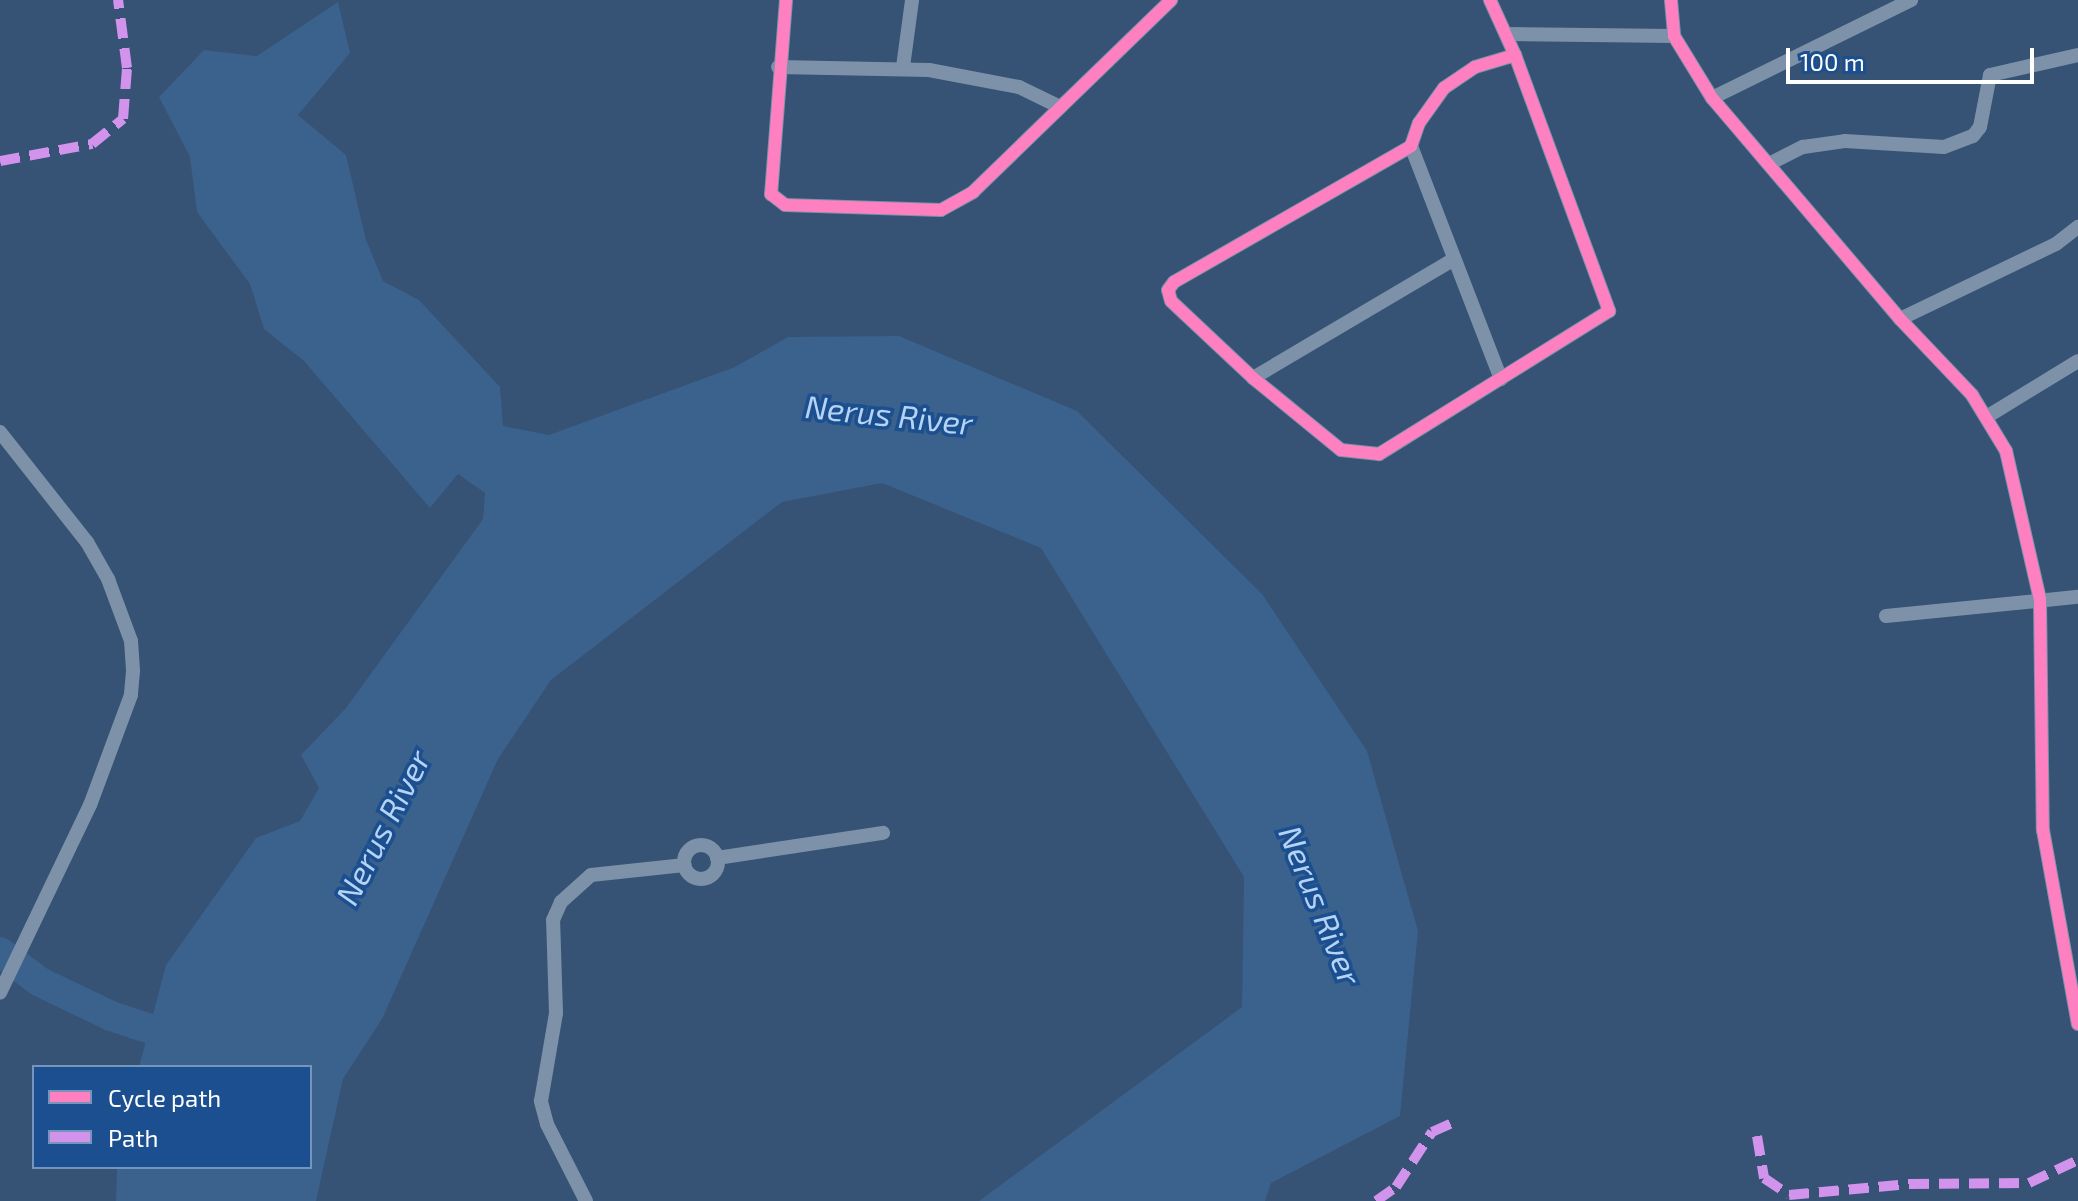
<!DOCTYPE html>
<style>
body{margin:0}
#map{position:relative;width:2078px;height:1201px;overflow:hidden;background:#365274;font-family:"Exo 2",sans-serif}
div>[style]{position:absolute}
.water>*{inset:0;background:#3b618d}
.river>*{height:30px;margin:-15px;padding:0 15px;transform-origin:15px;border-radius:15px;background:#3b618d}
.street>*{height:14px;margin:-7px;padding:0 7px;transform-origin:7px;border-radius:7px;background:#7d92a8}
.street>.ring{margin:-7px;padding:0;box-sizing:content-box;background:none;border:14px solid #7d92a8;border-radius:50%}
.quiet>*{height:10px;margin-top:-5px;transform-origin:0;background:repeating-linear-gradient(90deg,#d193ec 0 20px,transparent 0 30px)}
.cycleway>*{height:12px;margin:-6px;padding:0 6px;transform-origin:6px;border-radius:6px;background:#ff80c0}
span{translate:-50% -50%;white-space:nowrap;text-align:center;line-height:1.15;-webkit-text-stroke:7px #1b4f8f;paint-order:stroke}
.water-label{font-size:32px;color:#b5d3f5;font-style:italic}
.legend{position:absolute;left:32px;top:1065px;width:280px;height:104px;box-sizing:border-box;background:#1b4f8f;border:2px solid #7695bc;margin:0;padding:10px 14px;list-style:none;font-size:24px;color:#fff}
.legend li{display:flex;align-items:center;gap:16px;height:40px}
.legend b{width:40px;border:2px solid #7695bc}
.scale{position:absolute;left:1786px;top:48px;width:248px;height:36px;box-sizing:border-box;border:4px solid #fff;border-top:0;padding-left:10px;font-size:24px;line-height:28px;white-space:nowrap;color:#fff;-webkit-text-stroke:6px #1b4f8f;paint-order:stroke}
</style>
<div id="map">
<div class="water">
<div style="clip-path:polygon(338px 2px,350px 53px,298px 115px,346px 155px,366px 240px,383px 281px,419px 300px,500px 387px,503px 426px,549px 435px,735px 367px,788px 337px,899px 336px,1077px 411px,1262px 594px,1367px 751px,1418px 931px,1400px 1116px,1271px 1183px,1265px 1201px,979px 1201px,1242px 1007px,1244px 877px,1041px 548px,882px 483px,782px 502px,551px 680px,498px 759px,382px 1019px,343px 1079px,316px 1201px,116px 1201px,117px 1167px,310px 1167px,310px 1067px,139px 1067px,166px 965px,256px 838px,300px 821px,319px 788px,301px 755px,346px 708px,483px 519px,485px 493px,458px 474px,430px 508px,304px 361px,264px 329px,250px 284px,197px 212px,190px 157px,159px 97px,204px 50px,257px 56px)"></div>
</div>
<div class="river">
<div style="left:0;top:952px;width:50px;rotate:36.9deg"></div>
<div style="left:40px;top:982px;width:79px;rotate:25.6deg"></div>
<div style="left:111px;top:1016px;width:162px;rotate:18.3deg"></div>
</div>
<div class="street">
<div style="left:786px;top:0;width:195px;rotate:94.4deg"></div>
<div style="left:771px;top:194px;width:18px;rotate:38deg"></div>
<div style="left:785px;top:205px;width:156px;rotate:1.8deg"></div>
<div style="left:941px;top:210px;width:37px;rotate:-29deg"></div>
<div style="left:973px;top:192px;width:276px;rotate:-44.1deg"></div>
<div style="left:1490px;top:0;width:60px;rotate:65.6deg"></div>
<div style="left:1515px;top:55px;width:273px;rotate:69.8deg"></div>
<div style="left:1609px;top:311px;width:271px;rotate:148.1deg"></div>
<div style="left:1379px;top:454px;width:38px;rotate:-174deg"></div>
<div style="left:1341px;top:450px;width:114px;rotate:-140.7deg"></div>
<div style="left:1253px;top:378px;width:112px;rotate:-136.8deg"></div>
<div style="left:1171px;top:301px;width:11px;rotate:-105deg"></div>
<div style="left:1168px;top:290px;width:10px;rotate:-53deg"></div>
<div style="left:1174px;top:282px;width:273px;rotate:-29.8deg"></div>
<div style="left:1411px;top:146px;width:24px;rotate:-71deg"></div>
<div style="left:1419px;top:123px;width:43px;rotate:-54.5deg"></div>
<div style="left:1444px;top:88px;width:37px;rotate:-34deg"></div>
<div style="left:1475px;top:67px;width:42px;rotate:-16.7deg"></div>
<div style="left:1671px;top:0;width:36px;rotate:85deg"></div>
<div style="left:1674px;top:36px;width:73px;rotate:58.5deg"></div>
<div style="left:1712px;top:98px;width:290px;rotate:49.6deg"></div>
<div style="left:1900px;top:319px;width:105px;rotate:46.5deg"></div>
<div style="left:1972px;top:395px;width:66px;rotate:58.7deg"></div>
<div style="left:2006px;top:451px;width:152px;rotate:77.1deg"></div>
<div style="left:2040px;top:599px;width:231px;rotate:89.3deg"></div>
<div style="left:2043px;top:830px;width:197px;rotate:79.8deg"></div>
<div style="left:1506px;top:34px;width:168px;rotate:0.7deg"></div>
<div style="left:778px;top:67px;width:151px;rotate:1.1deg"></div>
<div style="left:929px;top:70px;width:92px;rotate:10.7deg"></div>
<div style="left:1019px;top:87px;width:46px;rotate:26deg"></div>
<div style="left:903px;top:67px;width:68px;rotate:-82.3deg"></div>
<div style="left:1712px;top:98px;width:222px;rotate:-26.2deg"></div>
<div style="left:1411px;top:146px;width:250px;rotate:68.9deg"></div>
<div style="left:1769px;top:164px;width:38px;rotate:-27deg"></div>
<div style="left:1803px;top:147px;width:42px;rotate:-8.1deg"></div>
<div style="left:1845px;top:141px;width:99px;rotate:3.5deg"></div>
<div style="left:1944px;top:147px;width:31px;rotate:-21deg"></div>
<div style="left:1973px;top:136px;width:11px;rotate:-52deg"></div>
<div style="left:1980px;top:127px;width:53px;rotate:-79.1deg"></div>
<div style="left:1990px;top:75px;width:90px;rotate:-12.8deg"></div>
<div style="left:1900px;top:319px;width:173px;rotate:-25.7deg"></div>
<div style="left:2056px;top:244px;width:28px;rotate:-38deg"></div>
<div style="left:1253px;top:378px;width:234px;rotate:-30.6deg"></div>
<div style="left:1988px;top:416px;width:105px;rotate:-31.4deg"></div>
<div style="left:0;top:432px;width:140px;rotate:51.7deg"></div>
<div style="left:87px;top:542px;width:43px;rotate:60.4deg"></div>
<div style="left:108px;top:579px;width:66px;rotate:69.6deg"></div>
<div style="left:131px;top:641px;width:30px;rotate:86deg"></div>
<div style="left:133px;top:671px;width:24px;rotate:95deg"></div>
<div style="left:131px;top:695px;width:117px;rotate:110.4deg"></div>
<div style="left:90px;top:805px;width:208px;rotate:115.6deg"></div>
<div style="left:1886px;top:616px;width:193px;rotate:-5.7deg"></div>
<div class="ring" style="left:684px;top:845px;width:20px;height:20px"></div>
<div style="left:717px;top:858px;width:168px;rotate:-8.6deg"></div>
<div style="left:586px;top:1201px;width:86px;rotate:-116.9deg"></div>
<div style="left:547px;top:1124px;width:24px;rotate:-105deg"></div>
<div style="left:541px;top:1101px;width:89px;rotate:-80.3deg"></div>
<div style="left:556px;top:1013px;width:93px;rotate:-91.8deg"></div>
<div style="left:553px;top:920px;width:20px;rotate:-66deg"></div>
<div style="left:561px;top:902px;width:40px;rotate:-42deg"></div>
<div style="left:591px;top:875px;width:94px;rotate:-6.1deg"></div>
</div>
<div class="quiet">
<div style="left:0;top:161px;width:94px;rotate:-10.5deg"></div>
<div style="left:92px;top:144px;width:40px;rotate:-39deg"></div>
<div style="left:123px;top:119px;width:51px;rotate:-85.5deg"></div>
<div style="left:127px;top:68px;width:69px;rotate:-97.5deg"></div>
<div style="left:1757px;top:1136px;width:43px;rotate:80.5deg"></div>
<div style="left:1764px;top:1178px;width:30px;rotate:34deg"></div>
<div style="left:1789px;top:1195px;width:121px;rotate:-5.2deg"></div>
<div style="left:1909px;top:1184px;width:120px;rotate:-0.5deg"></div>
<div style="left:2029px;top:1183px;width:54px;rotate:-25.1deg"></div>
<div style="left:1376px;top:1201px;width:24px;rotate:-35deg"></div>
<div style="left:1396px;top:1187px;width:66px;rotate:-56.8deg"></div>
<div style="left:1432px;top:1132px;width:27px;rotate:-24deg"></div>
</div>
<div class="cycleway">
<div style="left:786px;top:0;width:195px;rotate:94.4deg"></div>
<div style="left:771px;top:194px;width:18px;rotate:38deg"></div>
<div style="left:785px;top:205px;width:156px;rotate:1.8deg"></div>
<div style="left:941px;top:210px;width:37px;rotate:-29deg"></div>
<div style="left:973px;top:192px;width:276px;rotate:-44.1deg"></div>
<div style="left:1490px;top:0;width:60px;rotate:65.6deg"></div>
<div style="left:1515px;top:55px;width:273px;rotate:69.8deg"></div>
<div style="left:1609px;top:311px;width:271px;rotate:148.1deg"></div>
<div style="left:1379px;top:454px;width:38px;rotate:-174deg"></div>
<div style="left:1341px;top:450px;width:114px;rotate:-140.7deg"></div>
<div style="left:1253px;top:378px;width:112px;rotate:-136.8deg"></div>
<div style="left:1171px;top:301px;width:11px;rotate:-105deg"></div>
<div style="left:1168px;top:290px;width:10px;rotate:-53deg"></div>
<div style="left:1174px;top:282px;width:273px;rotate:-29.8deg"></div>
<div style="left:1411px;top:146px;width:24px;rotate:-71deg"></div>
<div style="left:1419px;top:123px;width:43px;rotate:-54.5deg"></div>
<div style="left:1444px;top:88px;width:37px;rotate:-34deg"></div>
<div style="left:1475px;top:67px;width:42px;rotate:-16.7deg"></div>
<div style="left:1671px;top:0;width:36px;rotate:85deg"></div>
<div style="left:1674px;top:36px;width:73px;rotate:58.5deg"></div>
<div style="left:1712px;top:98px;width:290px;rotate:49.6deg"></div>
<div style="left:1900px;top:319px;width:105px;rotate:46.5deg"></div>
<div style="left:1972px;top:395px;width:66px;rotate:58.7deg"></div>
<div style="left:2006px;top:451px;width:152px;rotate:77.1deg"></div>
<div style="left:2040px;top:599px;width:231px;rotate:89.3deg"></div>
<div style="left:2043px;top:830px;width:197px;rotate:79.8deg"></div>
</div>
<div class="water-label">
<span style="left:889px;top:414px;rotate:6deg">Nerus River</span>
<span style="left:382px;top:827px;rotate:-63deg">Nerus River</span>
<span style="left:1321px;top:905px;rotate:68deg">Nerus River</span>
</div>
<ul class="legend">
<li><b style="height:10px;background:#ff80c0"></b>Cycle path</li>
<li><b style="height:10px;background:#d193ec"></b>Path</li>
</ul>
<div class="scale">100 m</div>
</div>
